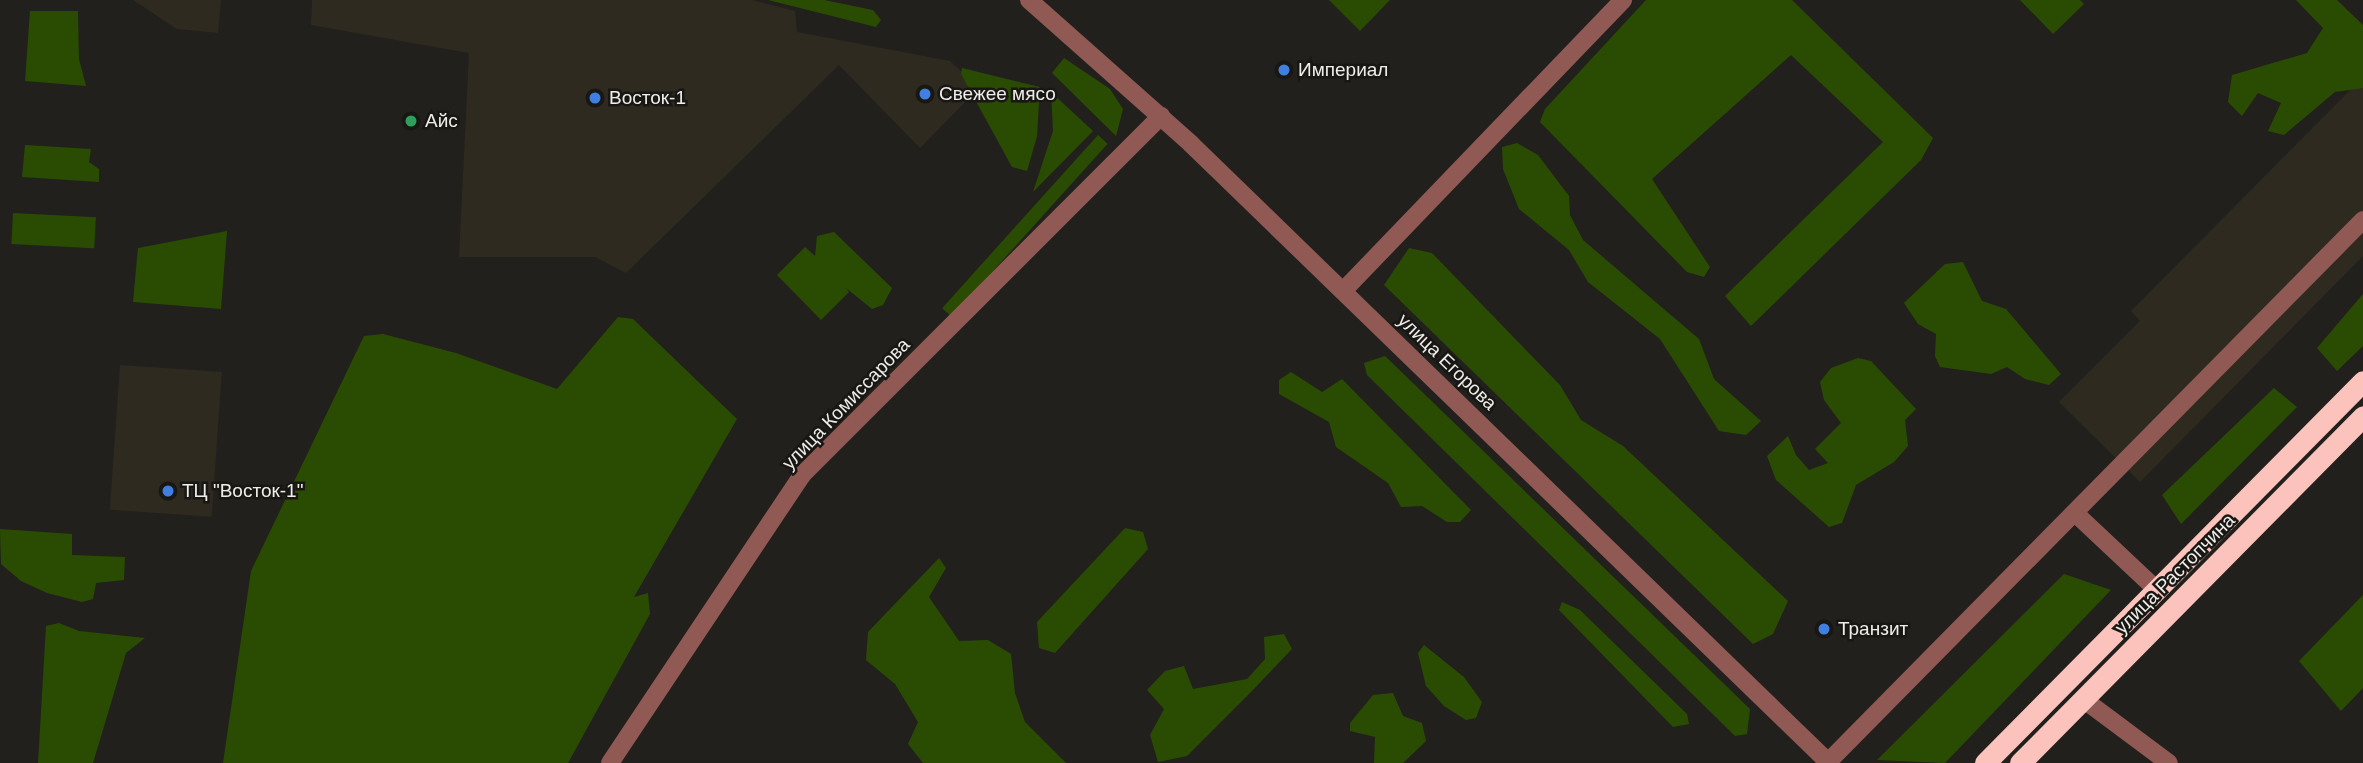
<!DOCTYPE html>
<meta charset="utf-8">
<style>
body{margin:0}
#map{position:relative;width:2363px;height:763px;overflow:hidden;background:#22201c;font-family:Helvetica,sans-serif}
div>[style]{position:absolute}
.built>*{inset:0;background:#2e2a20;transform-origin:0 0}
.green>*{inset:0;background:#2a4c02;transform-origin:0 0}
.minor>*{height:18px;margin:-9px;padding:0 9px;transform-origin:9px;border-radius:9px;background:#905953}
.highway>*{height:21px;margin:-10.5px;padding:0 10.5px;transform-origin:10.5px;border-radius:10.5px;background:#fbc3bc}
.dots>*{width:19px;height:19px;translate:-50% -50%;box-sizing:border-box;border:4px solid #191713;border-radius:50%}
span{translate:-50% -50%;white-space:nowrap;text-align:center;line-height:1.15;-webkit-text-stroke:5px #191713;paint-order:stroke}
.poi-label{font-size:19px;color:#eeedea}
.left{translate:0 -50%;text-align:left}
.street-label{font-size:19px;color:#eeedea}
</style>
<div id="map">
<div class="built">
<div style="clip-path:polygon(133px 0,221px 0,218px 33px,177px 29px)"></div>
<div style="clip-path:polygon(312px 0,752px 0,795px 11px,797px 32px,950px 61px,979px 88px,920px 148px,839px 65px,626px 273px,595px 257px,459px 257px,469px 53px,311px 25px)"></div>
<div style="clip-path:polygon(2363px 77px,2363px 256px,2140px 482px,2059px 402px,2140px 321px,2131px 311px)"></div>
<div style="left:120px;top:365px;width:102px;height:145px;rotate:4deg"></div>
</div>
<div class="green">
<div style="clip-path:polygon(768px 0,824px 0,873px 10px,881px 20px,876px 27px)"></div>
<div style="clip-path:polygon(1329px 0,1390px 0,1360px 31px)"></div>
<div style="clip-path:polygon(1646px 0,1792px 0,1933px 138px,1921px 160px,1751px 326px,1725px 296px,1883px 142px,1791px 55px,1652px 179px,1710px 267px,1704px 277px,1687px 272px,1540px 122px,1545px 109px)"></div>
<div style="clip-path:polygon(2020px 0,2080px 0,2084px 4px,2053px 34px)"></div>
<div style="clip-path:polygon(2296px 0,2337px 0,2363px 25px,2363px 88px,2335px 92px,2284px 135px,2268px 131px,2281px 103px,2258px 93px,2242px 116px,2228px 102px,2232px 75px,2307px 53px,2323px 28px)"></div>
<div style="clip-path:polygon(30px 11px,78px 11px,79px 59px,86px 86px,25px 81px)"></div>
<div style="clip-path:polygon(1064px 58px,1110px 89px,1123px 109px,1116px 136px,1052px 73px)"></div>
<div style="clip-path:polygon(962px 68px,1040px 87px,1037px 136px,1027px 171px,1012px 167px,961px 74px)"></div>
<div style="clip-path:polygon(1051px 92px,1093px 131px,1033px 192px,1053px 131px)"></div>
<div style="left:1098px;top:135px;width:13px;height:233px;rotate:42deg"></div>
<div style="clip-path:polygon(1517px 143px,1538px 155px,1569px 196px,1570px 215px,1583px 240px,1699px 339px,1714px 379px,1761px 421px,1746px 435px,1719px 431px,1660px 339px,1588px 282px,1569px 250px,1519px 209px,1503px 169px,1502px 147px)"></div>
<div style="clip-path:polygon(25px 145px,91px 149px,89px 162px,99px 169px,99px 182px,22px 177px)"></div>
<div style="left:13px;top:213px;width:83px;height:31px;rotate:3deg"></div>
<div style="clip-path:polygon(227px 231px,221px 309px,133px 302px,138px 248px)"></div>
<div style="clip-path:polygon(834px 232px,892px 288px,883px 305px,872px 309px,846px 288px,849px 292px,821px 320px,777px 275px,805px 247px,815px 256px,817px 236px)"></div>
<div style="clip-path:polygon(1409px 248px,1432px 253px,1560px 385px,1581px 420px,1623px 446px,1788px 601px,1773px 634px,1753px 644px,1384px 285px)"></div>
<div style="clip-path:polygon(1963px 262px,1982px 301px,2006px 309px,2061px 374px,2049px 385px,2025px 379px,2007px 367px,1991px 374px,1940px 367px,1935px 356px,1936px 334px,1918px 324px,1904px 303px,1945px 264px)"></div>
<div style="clip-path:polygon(2363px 294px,2363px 346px,2337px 371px,2317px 348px)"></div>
<div style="clip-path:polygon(618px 317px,633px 319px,737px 419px,634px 597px,648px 593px,650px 614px,568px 763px,223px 763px,251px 571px,364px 336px,383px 334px,456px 353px,557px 389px)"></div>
<div style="clip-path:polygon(1385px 356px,1750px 709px,1747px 734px,1735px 736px,1367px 375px,1364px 363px)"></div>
<div style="clip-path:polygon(1858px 358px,1871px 361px,1916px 409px,1905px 420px,1908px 446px,1894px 462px,1856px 485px,1842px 523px,1829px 527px,1776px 480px,1767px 456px,1788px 436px,1796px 455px,1809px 470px,1828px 463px,1815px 449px,1841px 423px,1824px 400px,1820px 382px,1831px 368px)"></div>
<div style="clip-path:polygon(1291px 372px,1322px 392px,1342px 379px,1471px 510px,1460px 522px,1447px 522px,1422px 506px,1401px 507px,1388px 483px,1336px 447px,1329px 422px,1279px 394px,1279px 380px)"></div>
<div style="clip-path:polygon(2274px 388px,2297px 407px,2181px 524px,2162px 495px)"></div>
<div style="clip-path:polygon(1125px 528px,1143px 532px,1148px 549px,1055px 653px,1039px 648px,1037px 622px)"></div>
<div style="clip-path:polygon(0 529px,72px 534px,72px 555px,125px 557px,124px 580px,96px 583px,93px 599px,82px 602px,47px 593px,21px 581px,1px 564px)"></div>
<div style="clip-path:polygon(939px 558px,946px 568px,929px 597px,959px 641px,988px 640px,1011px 654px,1015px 693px,1025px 722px,1066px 763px,923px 763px,908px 744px,918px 722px,895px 684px,866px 660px,868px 632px)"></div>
<div style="clip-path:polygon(2064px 574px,2111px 590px,1945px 763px,1877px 760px)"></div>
<div style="clip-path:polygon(2363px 595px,2363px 688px,2341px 711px,2299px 661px)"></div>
<div style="clip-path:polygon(1562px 602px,1580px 610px,1687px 714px,1689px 724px,1673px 727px,1559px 610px)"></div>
<div style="clip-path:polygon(59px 623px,79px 631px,145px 638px,126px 653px,93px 763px,38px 763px,46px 626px)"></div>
<div style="clip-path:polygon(1284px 634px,1292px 649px,1252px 691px,1187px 756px,1158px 762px,1150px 735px,1164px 709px,1147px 690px,1165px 671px,1184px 666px,1193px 689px,1247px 679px,1265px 659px,1264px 637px)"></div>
<div style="clip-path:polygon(1424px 645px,1464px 677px,1482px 702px,1476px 718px,1466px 720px,1444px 706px,1426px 686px,1418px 653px)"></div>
<div style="clip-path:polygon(1393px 693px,1403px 716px,1422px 723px,1426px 741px,1403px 763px,1374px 763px,1375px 737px,1350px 731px,1350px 723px,1373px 695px)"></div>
</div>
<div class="minor">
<div style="left:1029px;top:0;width:217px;rotate:41.6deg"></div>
<div style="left:1191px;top:144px;width:888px;rotate:44.13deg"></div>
<div style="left:1343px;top:291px;width:404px;rotate:-46.1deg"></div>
<div style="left:2076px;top:514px;width:111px;rotate:43.2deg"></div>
<div style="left:2083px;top:699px;width:107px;rotate:36.7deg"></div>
<div style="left:610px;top:763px;width:346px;rotate:-56.3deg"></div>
<div style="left:802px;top:475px;width:508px;rotate:-45deg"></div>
<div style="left:1827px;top:763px;width:763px;rotate:-45.37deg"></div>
</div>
<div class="highway">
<div style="left:1985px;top:763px;width:537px;rotate:-45.3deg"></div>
<div style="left:2020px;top:763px;width:488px;rotate:-45.3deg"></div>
</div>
<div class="dots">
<div style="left:1284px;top:70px;background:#3f7fe0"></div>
<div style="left:925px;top:94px;background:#3f7fe0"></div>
<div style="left:595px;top:98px;background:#3f7fe0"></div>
<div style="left:411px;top:121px;background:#2e9e5b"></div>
<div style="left:168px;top:491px;background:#3f7fe0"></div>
<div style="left:1824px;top:629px;background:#3f7fe0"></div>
</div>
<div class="poi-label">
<span class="left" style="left:1298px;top:70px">Империал</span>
<span class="left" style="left:939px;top:94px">Свежее мясо</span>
<span class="left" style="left:609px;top:98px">Восток-1</span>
<span class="left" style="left:425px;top:121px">Айс</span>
<span class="left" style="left:182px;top:491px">ТЦ "Восток-1"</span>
<span class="left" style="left:1838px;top:629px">Транзит</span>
</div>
<div class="street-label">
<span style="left:1447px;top:362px;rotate:44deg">улица Егорова</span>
<span style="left:846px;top:404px;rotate:-46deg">улица Комиссарова</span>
<span style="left:2175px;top:574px;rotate:-45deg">улица Растопчина</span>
</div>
</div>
